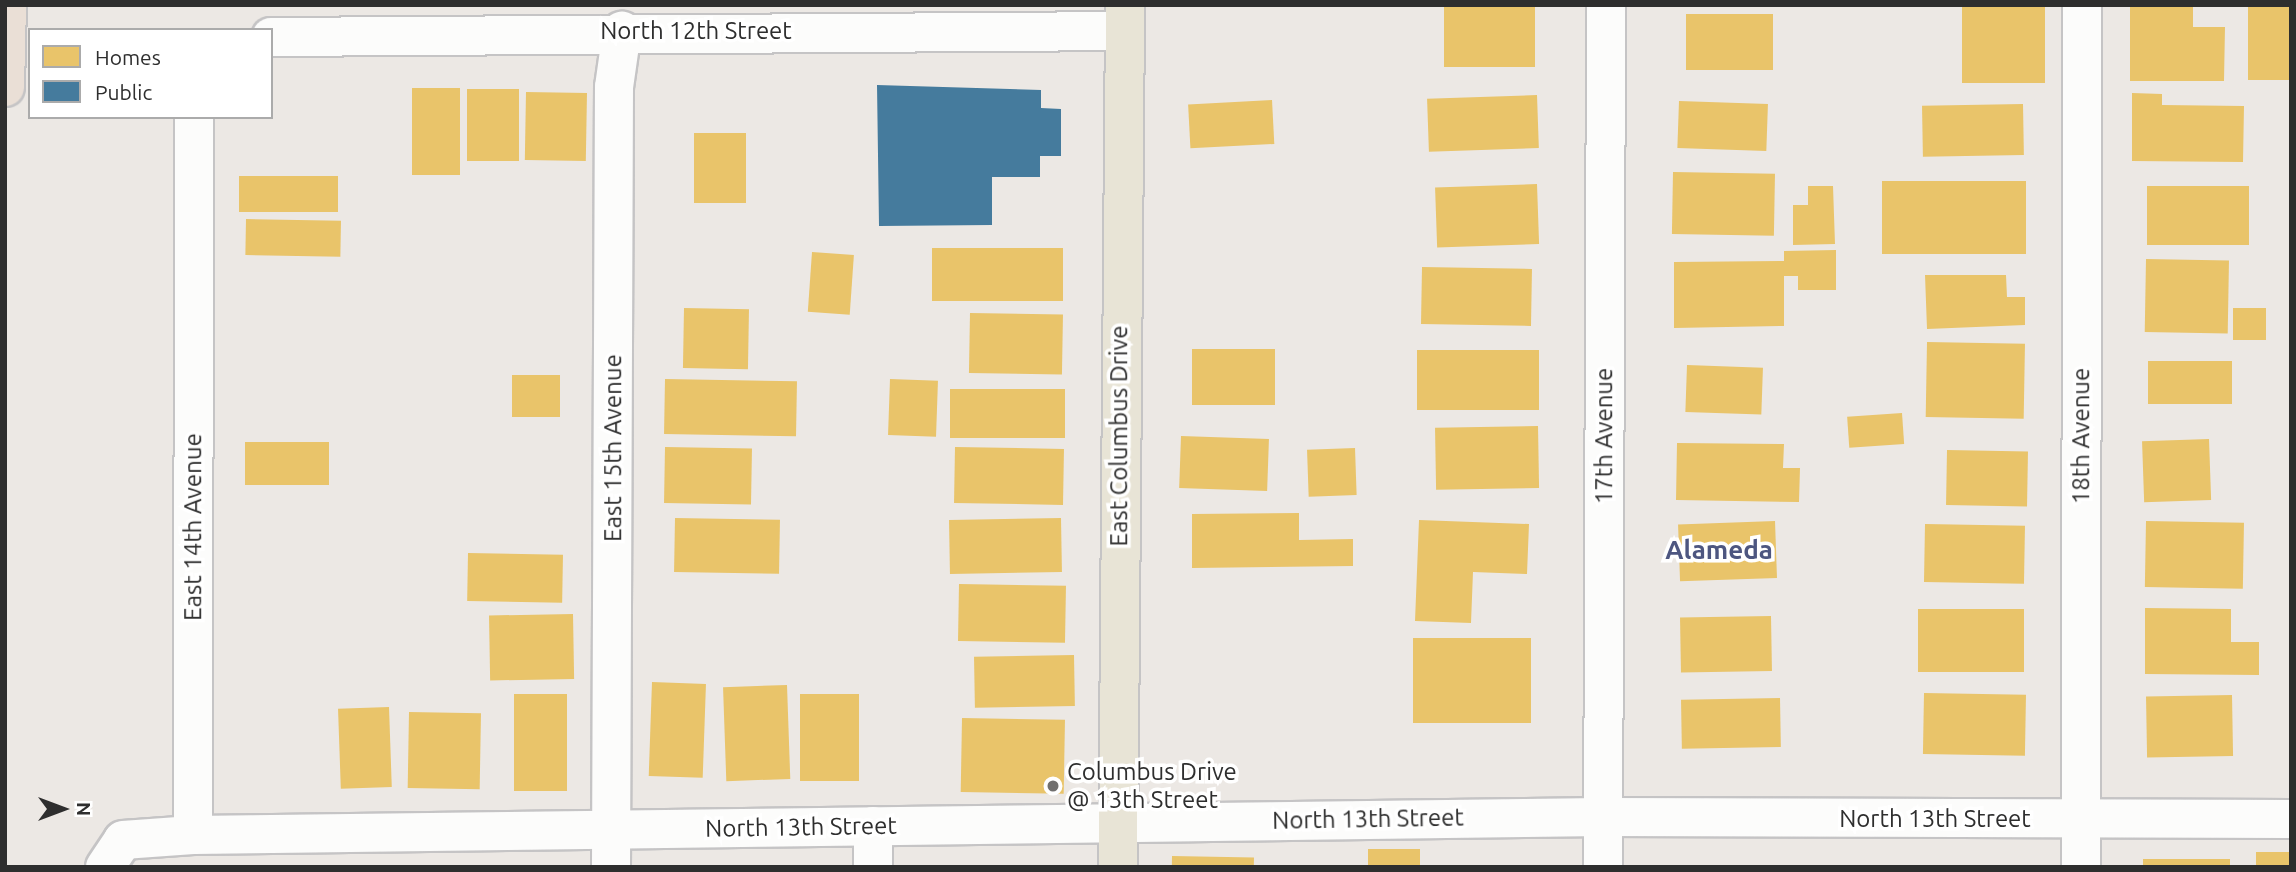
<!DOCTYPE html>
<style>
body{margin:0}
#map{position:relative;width:2296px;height:872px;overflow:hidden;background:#ece8e4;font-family:Ubuntu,sans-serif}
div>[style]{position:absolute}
.homes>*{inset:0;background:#e9c46a;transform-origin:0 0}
.public>*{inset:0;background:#457b9d}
.roads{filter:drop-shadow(2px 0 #c5c4c5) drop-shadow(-2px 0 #c5c4c5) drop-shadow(0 2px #c5c4c5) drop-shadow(0 -2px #c5c4c5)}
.minor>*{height:38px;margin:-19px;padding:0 19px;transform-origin:19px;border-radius:19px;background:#fcfcfb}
.major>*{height:38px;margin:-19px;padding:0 19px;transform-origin:19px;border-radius:19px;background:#e8e4d6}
.highway>*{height:38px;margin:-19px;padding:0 19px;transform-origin:19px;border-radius:19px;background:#eadfd6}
.dots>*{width:19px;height:19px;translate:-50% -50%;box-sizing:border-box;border:4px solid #fff;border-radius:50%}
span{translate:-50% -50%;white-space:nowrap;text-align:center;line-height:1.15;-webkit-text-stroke:7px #fff;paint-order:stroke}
.street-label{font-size:24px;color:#2e2e2e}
.poi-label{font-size:24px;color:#2e2e2e}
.left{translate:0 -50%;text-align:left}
.neighbourhood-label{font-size:26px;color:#4d5680;font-weight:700}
.frame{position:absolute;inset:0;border:7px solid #2e2e2e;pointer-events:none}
.legend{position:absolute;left:28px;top:28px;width:245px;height:91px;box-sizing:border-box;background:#fff;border:2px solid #ababab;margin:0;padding:9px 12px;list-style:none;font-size:21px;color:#2e2e2e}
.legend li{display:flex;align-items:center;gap:14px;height:35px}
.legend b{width:35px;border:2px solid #ababab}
.north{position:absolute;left:28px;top:774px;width:70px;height:70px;-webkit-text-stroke:5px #fff;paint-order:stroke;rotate:90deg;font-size:19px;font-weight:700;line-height:28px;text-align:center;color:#2e2e2e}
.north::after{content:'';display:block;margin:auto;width:24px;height:32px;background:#2e2e2e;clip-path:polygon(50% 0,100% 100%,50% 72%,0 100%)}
</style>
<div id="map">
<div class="homes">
<div style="left:1444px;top:5px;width:91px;height:62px"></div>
<div style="left:1962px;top:5px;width:83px;height:78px"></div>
<div style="clip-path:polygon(2130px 5px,2193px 5px,2193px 27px,2225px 27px,2224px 81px,2130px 81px)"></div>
<div style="left:2248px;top:5px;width:43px;height:75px"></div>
<div style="left:1686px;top:14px;width:87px;height:56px"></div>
<div style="left:412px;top:88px;width:48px;height:87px"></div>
<div style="left:467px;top:89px;width:52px;height:72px"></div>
<div style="left:526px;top:92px;width:61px;height:68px;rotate:1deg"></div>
<div style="clip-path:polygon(2132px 93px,2162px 94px,2162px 105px,2244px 106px,2243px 162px,2132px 161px)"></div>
<div style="left:1537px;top:95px;width:53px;height:110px;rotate:88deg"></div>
<div style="left:1272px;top:100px;width:44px;height:84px;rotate:87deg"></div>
<div style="left:1679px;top:101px;width:89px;height:47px;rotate:2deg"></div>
<div style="left:2023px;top:104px;width:51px;height:101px;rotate:89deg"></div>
<div style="left:694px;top:133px;width:52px;height:70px"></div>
<div style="left:1673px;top:172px;width:102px;height:62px;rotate:1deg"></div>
<div style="left:338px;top:176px;width:36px;height:99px;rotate:90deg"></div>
<div style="left:1882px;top:181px;width:144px;height:73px"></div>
<div style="left:1537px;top:184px;width:60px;height:102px;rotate:88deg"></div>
<div style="clip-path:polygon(1808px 186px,1833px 186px,1835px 244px,1793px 245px,1793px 205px,1808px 205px)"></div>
<div style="left:2249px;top:186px;width:59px;height:102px;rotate:90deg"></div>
<div style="left:246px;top:219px;width:95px;height:36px;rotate:1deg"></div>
<div style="left:932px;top:248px;width:131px;height:53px"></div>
<div style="clip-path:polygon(1836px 250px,1836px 290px,1798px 290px,1798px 276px,1784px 276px,1784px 326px,1674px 328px,1674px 262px,1784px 261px,1784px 251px)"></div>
<div style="left:812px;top:252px;width:42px;height:60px;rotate:4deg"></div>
<div style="left:2146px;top:259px;width:83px;height:73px;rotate:1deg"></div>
<div style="left:1422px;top:267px;width:110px;height:57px;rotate:1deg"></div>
<div style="clip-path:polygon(1925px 275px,2006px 275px,2007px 297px,2025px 297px,2025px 325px,1927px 329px)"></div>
<div style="left:684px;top:308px;width:65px;height:60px;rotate:1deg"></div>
<div style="left:2266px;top:308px;width:32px;height:33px;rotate:90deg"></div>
<div style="left:970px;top:313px;width:93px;height:60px;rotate:1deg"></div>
<div style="left:1927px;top:342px;width:98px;height:75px;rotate:1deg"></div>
<div style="left:1192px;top:349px;width:83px;height:56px"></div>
<div style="left:1417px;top:350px;width:122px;height:60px"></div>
<div style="left:2148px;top:361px;width:84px;height:43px"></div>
<div style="left:1687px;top:365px;width:76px;height:47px;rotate:2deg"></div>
<div style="left:512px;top:375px;width:48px;height:42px"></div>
<div style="left:665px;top:379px;width:132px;height:55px;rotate:1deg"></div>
<div style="left:890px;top:379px;width:48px;height:56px;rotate:2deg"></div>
<div style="left:1065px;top:389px;width:49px;height:115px;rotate:90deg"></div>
<div style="left:1902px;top:413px;width:31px;height:55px;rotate:86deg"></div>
<div style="left:1538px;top:426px;width:62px;height:103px;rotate:89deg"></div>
<div style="left:1181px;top:436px;width:88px;height:52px;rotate:2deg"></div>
<div style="left:2209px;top:439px;width:61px;height:67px;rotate:88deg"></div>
<div style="left:329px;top:442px;width:43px;height:84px;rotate:90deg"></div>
<div style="clip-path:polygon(1677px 443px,1784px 444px,1783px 468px,1800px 468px,1799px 502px,1676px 500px)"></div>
<div style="left:665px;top:447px;width:87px;height:56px;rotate:1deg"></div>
<div style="left:955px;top:447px;width:109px;height:56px;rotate:1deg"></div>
<div style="left:1355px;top:448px;width:47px;height:48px;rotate:88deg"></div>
<div style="left:1947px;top:450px;width:81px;height:55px;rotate:1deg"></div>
<div style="clip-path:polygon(1299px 513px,1299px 540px,1353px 539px,1353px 566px,1192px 568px,1192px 514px)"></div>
<div style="left:675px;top:518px;width:105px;height:54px;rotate:1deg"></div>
<div style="left:1061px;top:518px;width:54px;height:112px;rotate:89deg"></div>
<div style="clip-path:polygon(1419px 520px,1529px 524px,1527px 574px,1473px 572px,1471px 623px,1415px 621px)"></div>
<div style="left:1775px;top:521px;width:57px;height:97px;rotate:88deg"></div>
<div style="left:2146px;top:521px;width:98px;height:66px;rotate:1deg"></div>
<div style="left:1925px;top:524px;width:100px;height:58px;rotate:1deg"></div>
<div style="left:468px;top:553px;width:95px;height:48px;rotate:1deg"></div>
<div style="left:959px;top:584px;width:107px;height:57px;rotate:1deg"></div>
<div style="clip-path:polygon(2145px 608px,2231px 609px,2231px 642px,2259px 642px,2259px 675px,2145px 674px)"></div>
<div style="left:1918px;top:609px;width:106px;height:63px"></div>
<div style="left:573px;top:614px;width:65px;height:84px;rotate:89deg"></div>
<div style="left:1771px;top:616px;width:55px;height:91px;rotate:89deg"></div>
<div style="left:1413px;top:638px;width:118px;height:85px"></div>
<div style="left:1074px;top:655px;width:51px;height:100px;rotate:89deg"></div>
<div style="left:652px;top:682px;width:54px;height:94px;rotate:2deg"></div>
<div style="left:787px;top:685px;width:94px;height:64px;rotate:88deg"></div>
<div style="left:1924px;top:693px;width:102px;height:61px;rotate:1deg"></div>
<div style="left:514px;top:694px;width:53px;height:97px"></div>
<div style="left:800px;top:694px;width:59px;height:87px"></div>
<div style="left:2232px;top:695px;width:61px;height:86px;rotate:89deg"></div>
<div style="left:1780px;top:698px;width:49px;height:99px;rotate:89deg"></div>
<div style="left:389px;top:707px;width:80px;height:51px;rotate:88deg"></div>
<div style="left:409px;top:712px;width:72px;height:76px;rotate:1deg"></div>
<div style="left:962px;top:718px;width:103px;height:74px;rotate:1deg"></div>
<div style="left:1368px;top:849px;width:52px;height:18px"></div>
<div style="left:2256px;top:852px;width:35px;height:15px"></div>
<div style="left:1172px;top:856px;width:82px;height:11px;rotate:1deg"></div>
<div style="left:2230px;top:859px;width:8px;height:87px;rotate:90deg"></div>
</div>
<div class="public">
<div style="clip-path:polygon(877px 85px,1041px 90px,1041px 108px,1061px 109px,1061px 156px,1040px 156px,1040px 177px,992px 177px,992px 225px,879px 226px)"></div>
</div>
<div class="roads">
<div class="minor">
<div style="left:271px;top:37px;width:850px;rotate:-0.4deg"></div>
<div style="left:873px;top:826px;width:41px;rotate:90deg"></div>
<div style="left:193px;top:835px;width:718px;rotate:-89.92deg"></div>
<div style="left:105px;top:867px;width:32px;rotate:-56deg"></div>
<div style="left:123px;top:840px;width:70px;rotate:-4.1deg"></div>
<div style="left:193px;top:835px;width:1410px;rotate:-0.73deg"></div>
<div style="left:1603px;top:817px;width:688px;rotate:0.17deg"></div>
<div style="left:611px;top:867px;width:780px;rotate:-89.78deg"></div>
<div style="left:614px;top:87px;width:57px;rotate:-81.9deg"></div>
<div style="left:1603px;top:867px;width:862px;rotate:-89.8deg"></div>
<div style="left:2081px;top:867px;width:862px;rotate:-89.93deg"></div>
</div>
<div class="major">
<div style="left:1118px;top:867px;width:862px;rotate:-89.53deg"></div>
</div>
<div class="highway">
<div style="left:5px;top:87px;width:82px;rotate:-88.6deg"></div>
</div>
</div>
<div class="dots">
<div style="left:1053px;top:786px;background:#706f6e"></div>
</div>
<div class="street-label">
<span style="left:696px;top:31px">North 12th Street</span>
<span style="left:1119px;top:436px;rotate:-90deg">East Columbus Drive</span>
<span style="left:1604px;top:436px;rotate:-90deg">17th Avenue</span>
<span style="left:2081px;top:436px;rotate:-90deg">18th Avenue</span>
<span style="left:613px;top:448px;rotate:-90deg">East 15th Avenue</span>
<span style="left:193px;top:527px;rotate:-90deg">East 14th Avenue</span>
<span style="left:1368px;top:819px;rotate:-1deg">North 13th Street</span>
<span style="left:1935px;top:819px">North 13th Street</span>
<span style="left:801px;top:827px;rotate:-1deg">North 13th Street</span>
</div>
<div class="poi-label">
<span class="left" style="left:1067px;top:786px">Columbus Drive<br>@ 13th Street</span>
</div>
<div class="neighbourhood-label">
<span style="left:1719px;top:550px">Alameda</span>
</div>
<div class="frame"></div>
<ul class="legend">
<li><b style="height:19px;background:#e9c46a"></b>Homes</li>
<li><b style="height:19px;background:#457b9d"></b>Public</li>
</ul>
<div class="north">N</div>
</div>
